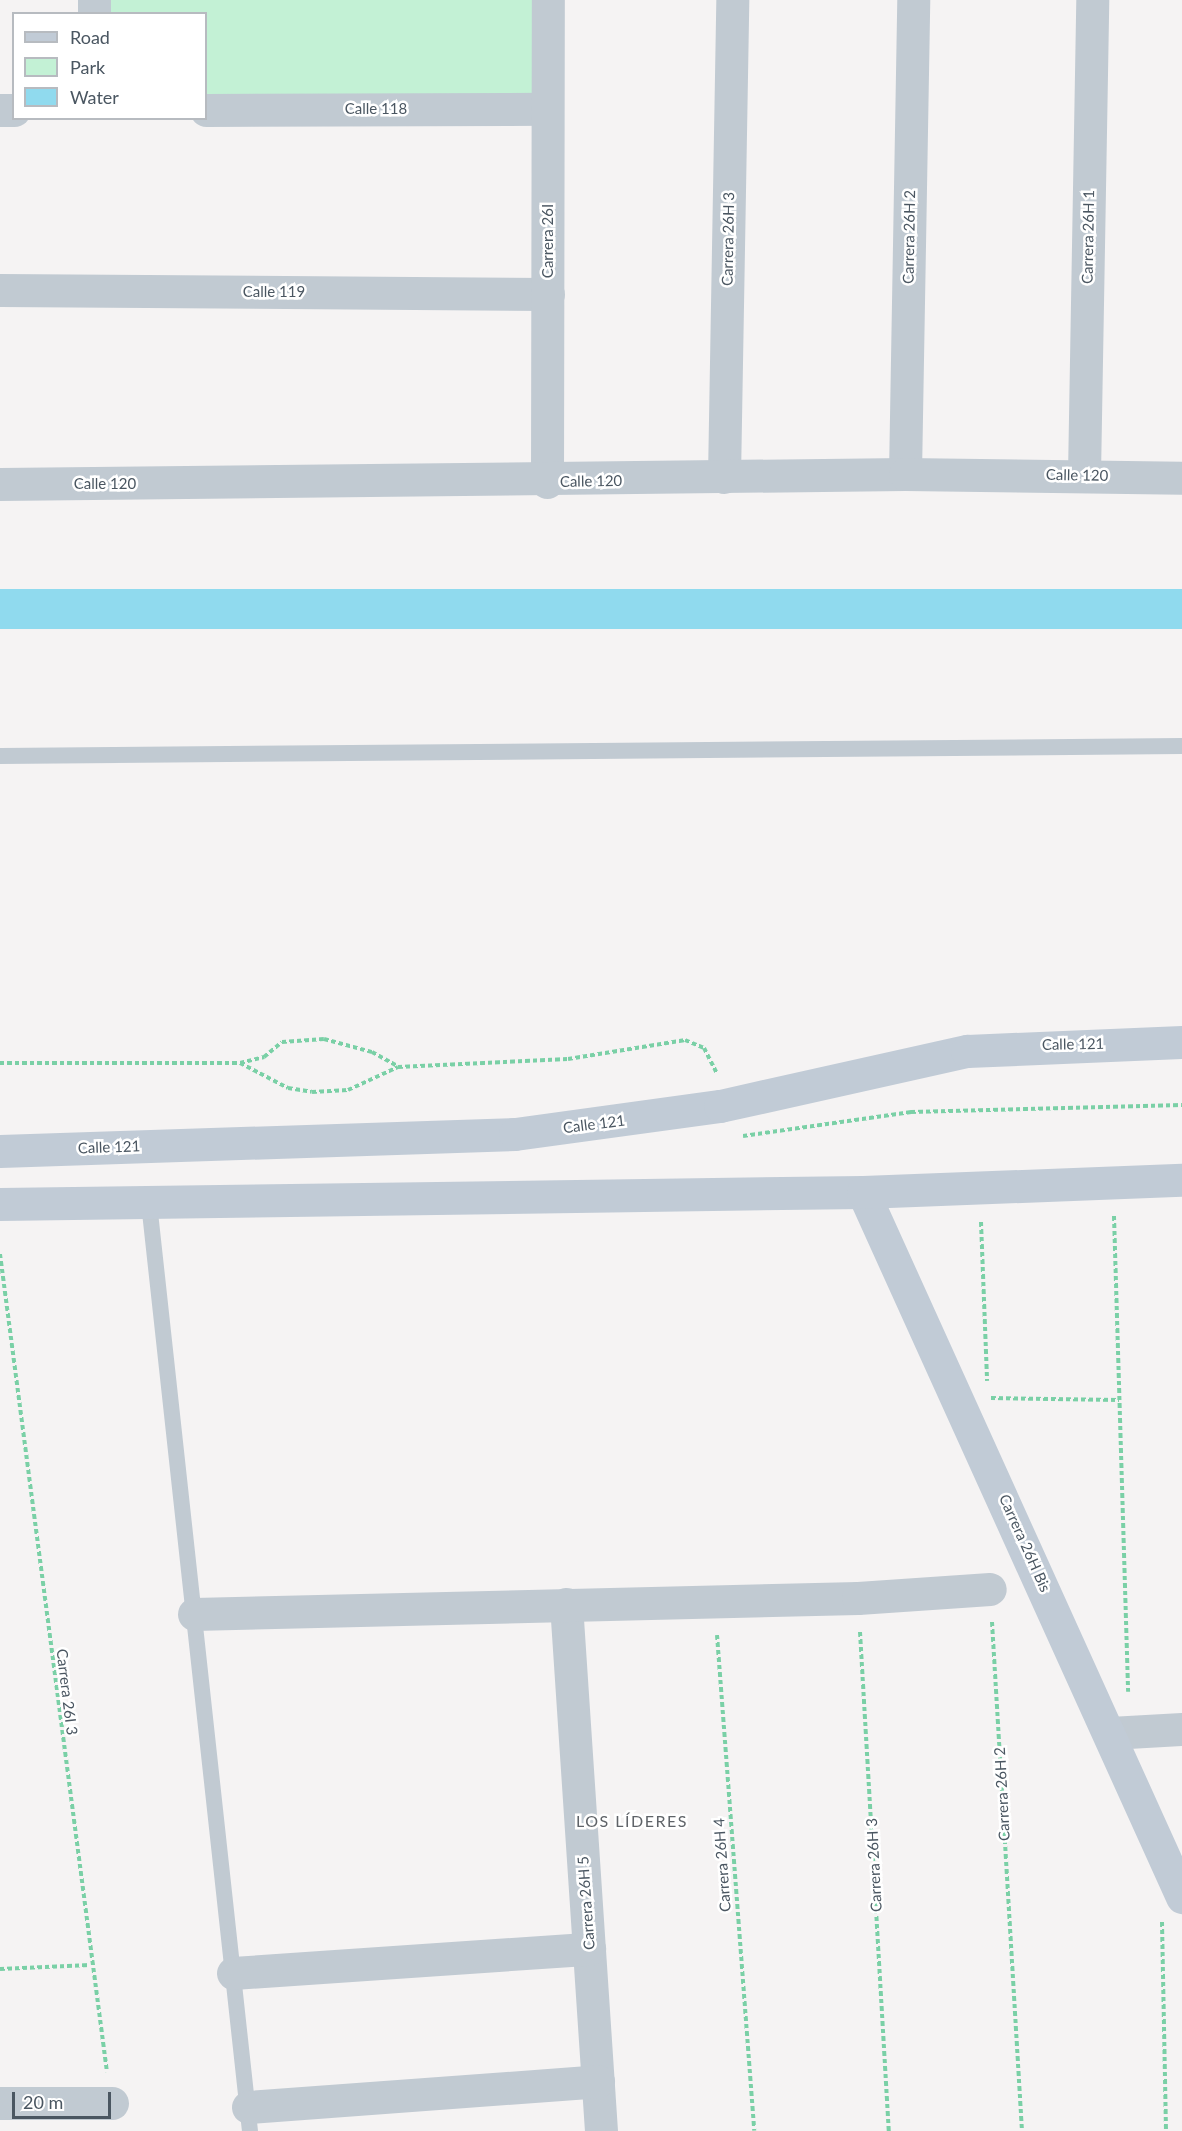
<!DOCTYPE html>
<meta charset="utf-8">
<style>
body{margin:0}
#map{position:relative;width:1182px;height:2131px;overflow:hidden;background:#f5f3f3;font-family:Lato,sans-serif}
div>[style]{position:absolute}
.green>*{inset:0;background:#c3f1d5}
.water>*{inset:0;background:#90daee;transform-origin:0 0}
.path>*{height:4px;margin-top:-2px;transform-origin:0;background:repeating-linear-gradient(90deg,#7ad0a6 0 4.5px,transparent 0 7.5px)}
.lane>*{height:16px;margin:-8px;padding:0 8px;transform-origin:8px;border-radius:8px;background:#c1cad2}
.street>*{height:33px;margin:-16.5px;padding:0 16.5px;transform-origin:16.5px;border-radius:16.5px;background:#c1cad2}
.secondary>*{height:33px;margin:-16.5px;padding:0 16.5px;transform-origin:16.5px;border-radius:16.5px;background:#c1cbd6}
span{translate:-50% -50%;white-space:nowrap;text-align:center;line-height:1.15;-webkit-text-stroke:5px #fff;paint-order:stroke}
.street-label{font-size:15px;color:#4a5661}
.neighbourhood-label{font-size:16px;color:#5f6368;letter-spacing:1.5px}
.legend{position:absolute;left:12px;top:12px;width:195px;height:108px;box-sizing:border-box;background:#fff;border:2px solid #b7bbc0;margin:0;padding:8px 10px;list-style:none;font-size:18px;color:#4a5661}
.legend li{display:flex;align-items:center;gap:12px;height:30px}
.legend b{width:30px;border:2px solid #b7bbc0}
.scale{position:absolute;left:12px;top:2092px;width:99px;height:27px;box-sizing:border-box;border:3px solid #4a5661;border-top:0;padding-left:8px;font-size:18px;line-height:21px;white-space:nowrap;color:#4a5661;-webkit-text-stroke:4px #fff;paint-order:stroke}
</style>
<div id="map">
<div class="green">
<div style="clip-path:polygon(94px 0,548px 0,547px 109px,206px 110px,206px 14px,94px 13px)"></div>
</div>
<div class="water">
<div style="left:1182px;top:589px;width:40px;height:1182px;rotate:90deg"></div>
</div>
<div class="path">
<div style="left:0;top:1063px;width:240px"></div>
<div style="left:240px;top:1063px;width:25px;rotate:-14deg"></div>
<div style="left:264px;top:1057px;width:23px;rotate:-40deg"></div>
<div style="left:282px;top:1042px;width:42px;rotate:-4.1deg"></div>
<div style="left:324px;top:1039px;width:50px;rotate:15.2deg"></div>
<div style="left:372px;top:1052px;width:29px;rotate:29deg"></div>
<div style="left:240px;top:1063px;width:54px;rotate:27.5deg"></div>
<div style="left:288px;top:1088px;width:24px;rotate:9deg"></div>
<div style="left:312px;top:1092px;width:36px;rotate:-3deg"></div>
<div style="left:348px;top:1090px;width:55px;rotate:-24.7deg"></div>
<div style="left:398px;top:1067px;width:170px;rotate:-2.7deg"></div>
<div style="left:568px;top:1059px;width:119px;rotate:-9.2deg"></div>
<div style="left:685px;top:1040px;width:21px;rotate:23deg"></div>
<div style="left:704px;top:1048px;width:29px;rotate:63deg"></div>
<div style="left:743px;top:1136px;width:170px;rotate:-8.1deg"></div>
<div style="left:911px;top:1112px;width:271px;rotate:-1.5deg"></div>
<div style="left:1114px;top:1216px;width:476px;rotate:88.3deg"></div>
<div style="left:981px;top:1222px;width:159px;rotate:87.8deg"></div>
<div style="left:0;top:1254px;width:825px;rotate:82.55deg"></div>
<div style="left:991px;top:1398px;width:128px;rotate:0.9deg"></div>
<div style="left:992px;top:1622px;width:510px;rotate:86.63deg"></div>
<div style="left:860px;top:1632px;width:500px;rotate:86.7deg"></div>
<div style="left:717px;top:1635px;width:497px;rotate:85.7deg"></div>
<div style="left:1162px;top:1922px;width:209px;rotate:88.9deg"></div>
<div style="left:0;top:1969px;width:90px;rotate:-2.5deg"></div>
</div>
<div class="lane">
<div style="left:0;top:756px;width:1182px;rotate:-0.48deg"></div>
<div style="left:149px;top:1203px;width:933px;rotate:83.79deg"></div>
</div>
<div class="street">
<div style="left:94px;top:0;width:14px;rotate:90deg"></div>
<div style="left:0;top:110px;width:14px"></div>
<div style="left:206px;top:110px;width:341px;rotate:-0.2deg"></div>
<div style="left:0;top:290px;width:548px;rotate:0.42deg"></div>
<div style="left:905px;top:474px;width:474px;rotate:-89deg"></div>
<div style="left:1084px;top:475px;width:475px;rotate:-89deg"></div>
<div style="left:724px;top:477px;width:477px;rotate:-89deg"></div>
<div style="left:547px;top:482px;width:482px;rotate:-89.9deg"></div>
<div style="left:0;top:484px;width:905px;rotate:-0.63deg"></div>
<div style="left:905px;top:474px;width:277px;rotate:0.8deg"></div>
<div style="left:566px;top:1604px;width:528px;rotate:86.2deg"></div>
<div style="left:194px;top:1614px;width:664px;rotate:-1.38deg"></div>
<div style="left:858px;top:1598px;width:132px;rotate:-3.9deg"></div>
<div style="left:1110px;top:1733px;width:72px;rotate:-3.2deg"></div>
<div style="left:233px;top:1973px;width:357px;rotate:-3.9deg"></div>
<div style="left:0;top:2103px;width:112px"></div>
<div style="left:248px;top:2107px;width:351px;rotate:-4.2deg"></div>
</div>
<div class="secondary">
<div style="left:0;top:1151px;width:515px;rotate:-1.89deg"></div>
<div style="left:515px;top:1134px;width:207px;rotate:-7.8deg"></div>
<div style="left:720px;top:1106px;width:253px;rotate:-12.6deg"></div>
<div style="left:967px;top:1051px;width:215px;rotate:-2.4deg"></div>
<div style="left:863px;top:1192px;width:774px;rotate:65.65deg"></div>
<div style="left:0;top:1204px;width:863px;rotate:-0.8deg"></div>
<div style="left:863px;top:1192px;width:319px;rotate:-2.2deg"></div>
</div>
<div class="street-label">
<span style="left:376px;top:109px">Calle 118</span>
<span style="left:909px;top:237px;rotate:-89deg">Carrera 26H 2</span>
<span style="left:1088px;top:237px;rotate:-89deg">Carrera 26H 1</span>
<span style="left:728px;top:239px;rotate:-89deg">Carrera 26H 3</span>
<span style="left:548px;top:241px;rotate:-90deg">Carrera 26I</span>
<span style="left:274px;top:292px">Calle 119</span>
<span style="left:1077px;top:475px;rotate:1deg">Calle 120</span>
<span style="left:591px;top:481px;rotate:-1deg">Calle 120</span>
<span style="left:105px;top:484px">Calle 120</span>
<span style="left:1073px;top:1044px;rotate:-1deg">Calle 121</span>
<span style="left:594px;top:1124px;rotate:-7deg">Calle 121</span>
<span style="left:109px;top:1147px;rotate:-2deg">Calle 121</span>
<span style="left:1025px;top:1543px;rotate:66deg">Carrera 26H Bis</span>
<span style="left:67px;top:1692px;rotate:83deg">Carrera 26I 3</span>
<span style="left:1002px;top:1794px;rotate:-93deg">Carrera 26H 2</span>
<span style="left:722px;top:1865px;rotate:-94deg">Carrera 26H 4</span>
<span style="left:874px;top:1865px;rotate:-93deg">Carrera 26H 3</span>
<span style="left:586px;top:1903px;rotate:-94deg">Carrera 26H 5</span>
</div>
<div class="neighbourhood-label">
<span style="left:632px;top:1821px">LOS LÍDERES</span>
</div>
<ul class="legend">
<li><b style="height:8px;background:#c1cbd6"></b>Road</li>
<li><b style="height:16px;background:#c3f1d5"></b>Park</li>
<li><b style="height:16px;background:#90daee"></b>Water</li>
</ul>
<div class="scale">20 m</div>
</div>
